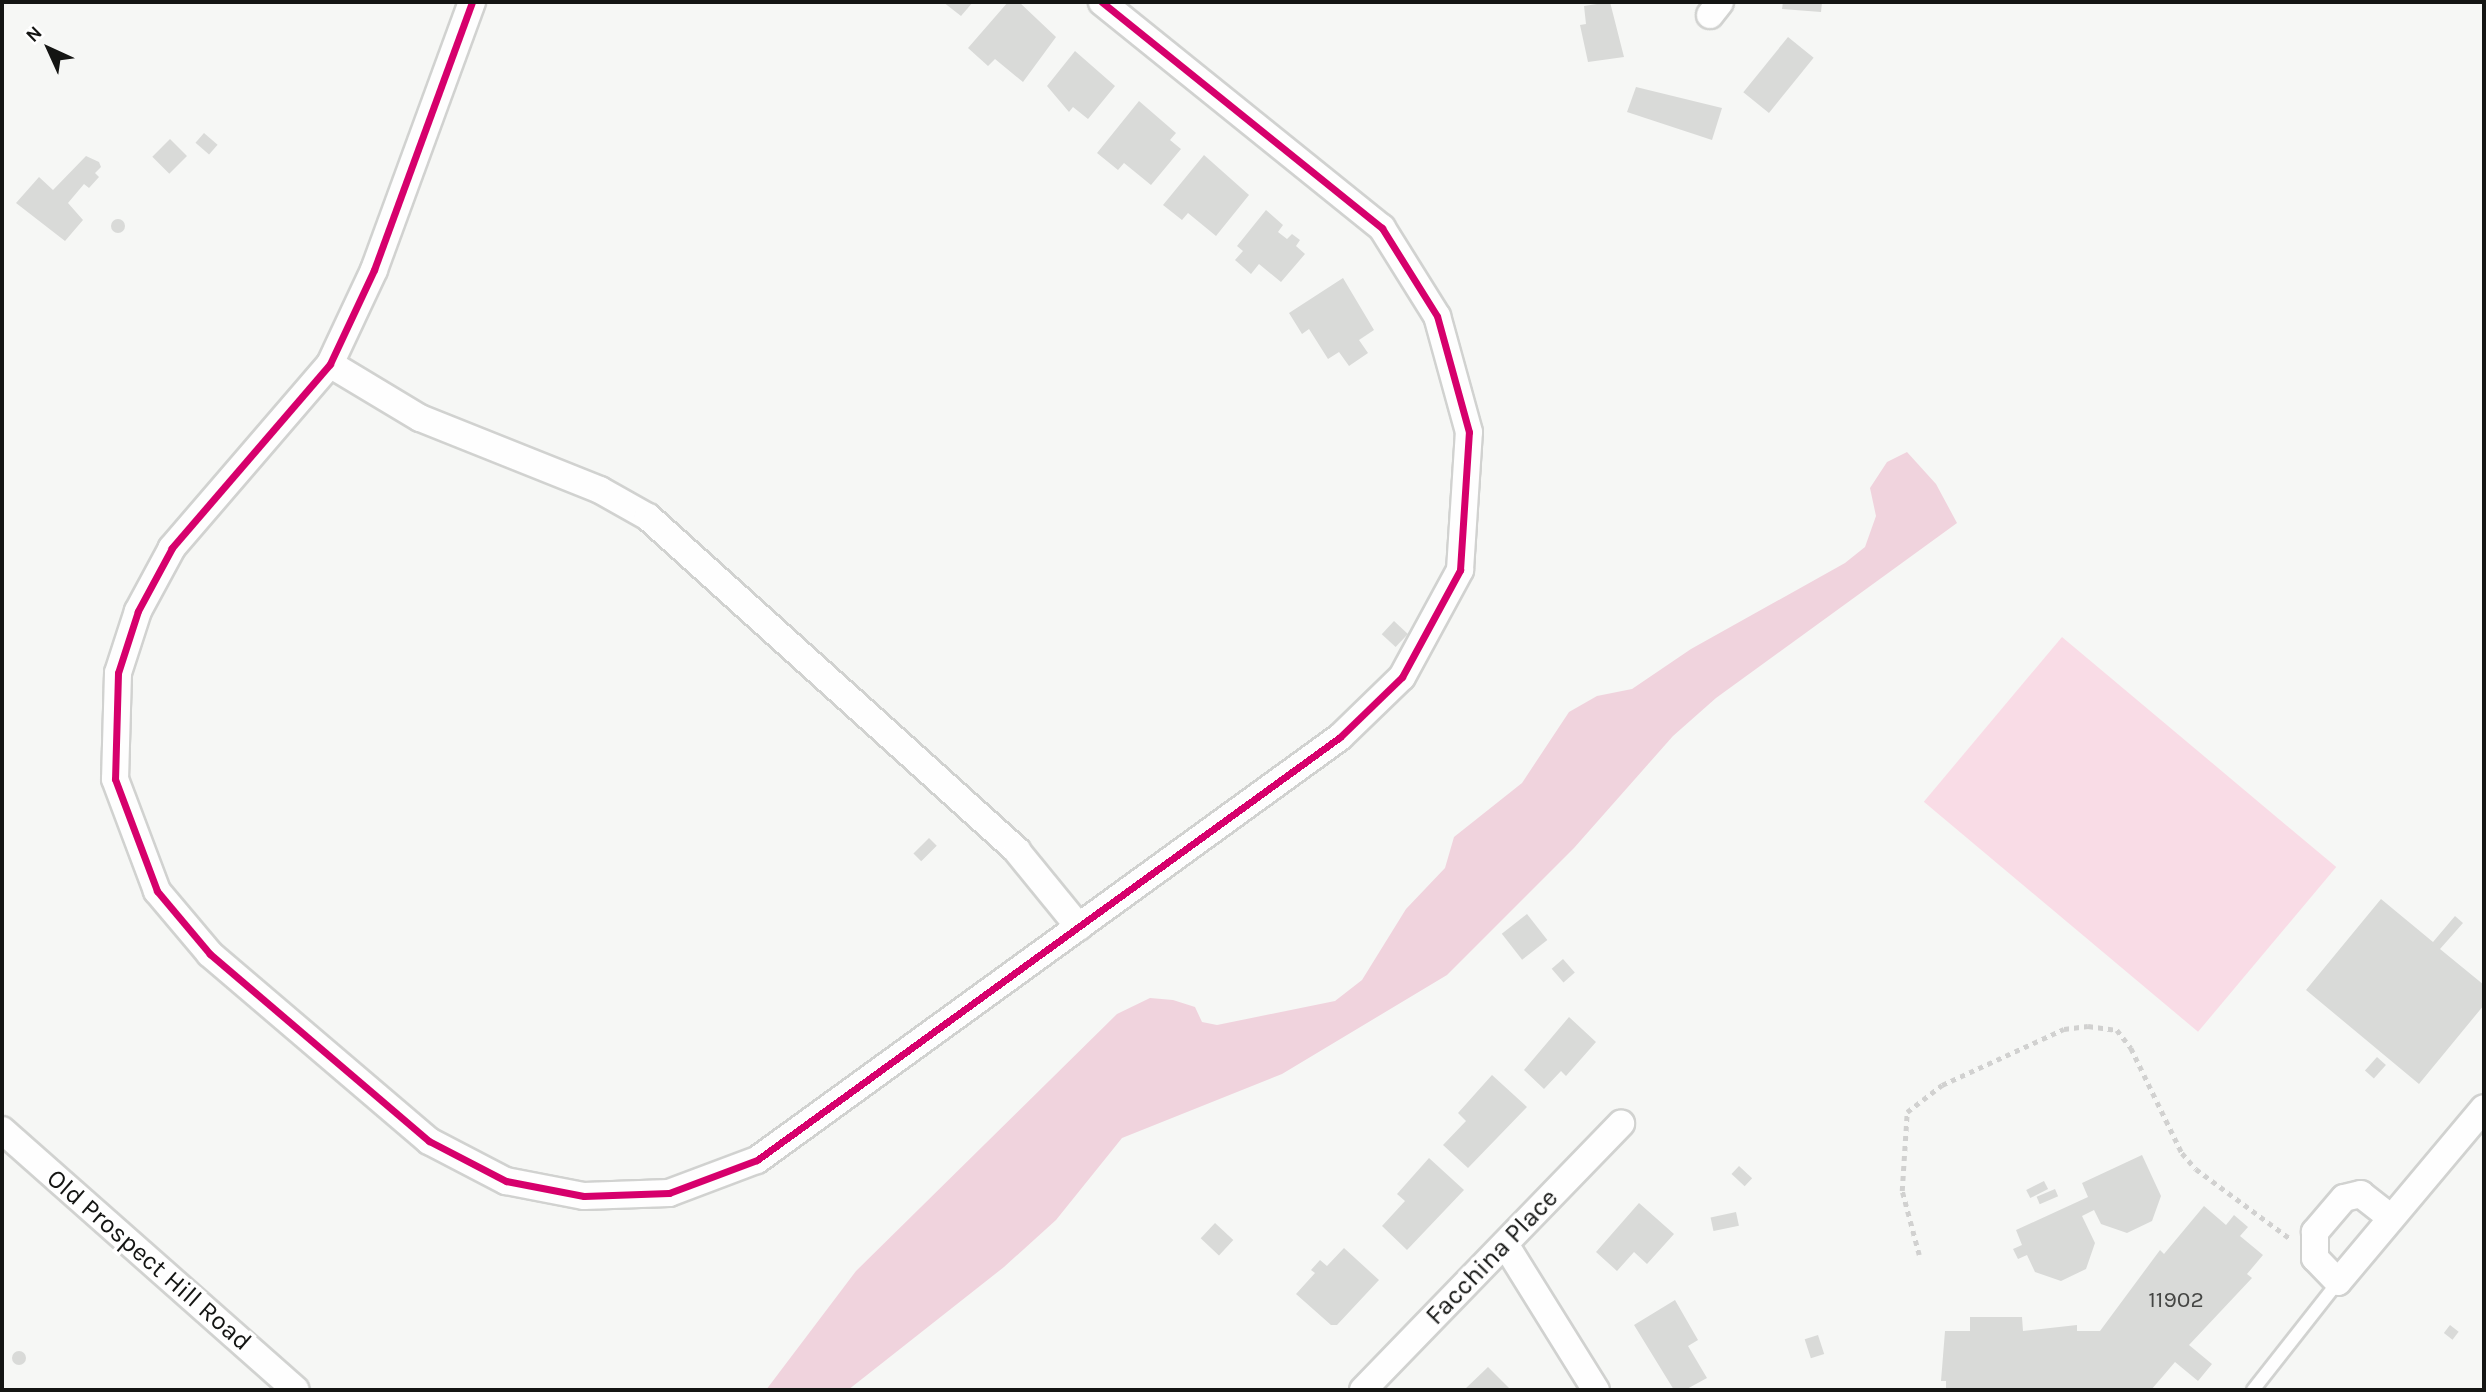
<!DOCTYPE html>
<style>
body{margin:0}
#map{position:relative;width:2486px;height:1392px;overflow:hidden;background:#f6f7f5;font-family:Karla,sans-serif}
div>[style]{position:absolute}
.green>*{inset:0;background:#f9dce6;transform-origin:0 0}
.forest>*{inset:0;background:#f0d3dd}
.building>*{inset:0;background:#d9dad8;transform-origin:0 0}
.round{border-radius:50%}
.path>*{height:4.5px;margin-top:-2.25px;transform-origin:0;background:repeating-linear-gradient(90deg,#d1d1d0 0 5px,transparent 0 10px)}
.roads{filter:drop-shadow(2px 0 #d1d2d0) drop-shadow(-2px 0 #d1d2d0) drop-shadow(0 2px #d1d2d0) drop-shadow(0 -2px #d1d2d0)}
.service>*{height:12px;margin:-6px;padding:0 6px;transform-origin:6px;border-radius:6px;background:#fefefe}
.minor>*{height:26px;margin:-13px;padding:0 13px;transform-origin:13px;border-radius:13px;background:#fefefe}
.cycleway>*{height:7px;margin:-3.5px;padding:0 3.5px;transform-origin:3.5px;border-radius:3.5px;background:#d6006c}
span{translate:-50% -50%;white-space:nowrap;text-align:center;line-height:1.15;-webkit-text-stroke:7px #fff;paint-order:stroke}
.number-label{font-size:23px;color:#454644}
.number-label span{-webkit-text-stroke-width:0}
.street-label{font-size:26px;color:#141513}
.frame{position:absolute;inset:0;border:4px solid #141513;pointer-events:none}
.north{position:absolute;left:14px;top:14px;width:70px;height:70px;-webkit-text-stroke:5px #fff;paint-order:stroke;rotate:315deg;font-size:19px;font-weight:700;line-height:28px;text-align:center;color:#141513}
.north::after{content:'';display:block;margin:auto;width:24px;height:32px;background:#141513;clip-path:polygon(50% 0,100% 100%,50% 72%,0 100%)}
</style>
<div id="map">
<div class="green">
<div style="left:2062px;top:637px;width:358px;height:215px;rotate:40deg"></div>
</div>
<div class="forest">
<div style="clip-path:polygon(1907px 452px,1936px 484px,1957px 523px,1716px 698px,1673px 736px,1574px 848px,1447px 975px,1282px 1074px,1122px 1138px,1056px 1220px,1004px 1267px,848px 1390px,766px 1390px,856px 1271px,1117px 1014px,1150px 998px,1173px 1000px,1195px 1007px,1202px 1022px,1217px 1025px,1335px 1001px,1362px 980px,1406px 909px,1445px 868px,1454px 837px,1522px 783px,1569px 712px,1597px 696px,1632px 689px,1691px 649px,1845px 563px,1865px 547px,1876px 516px,1870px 488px,1887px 462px)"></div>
</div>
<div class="building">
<div style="clip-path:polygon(943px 2px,973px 2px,961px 16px)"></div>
<div style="clip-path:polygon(1008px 2px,1019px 2px,1056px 37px,1023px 82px,995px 59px,988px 66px,968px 48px)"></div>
<div style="clip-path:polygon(1610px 2px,1624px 57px,1588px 62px,1580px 25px,1586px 24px,1584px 6px)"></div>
<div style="clip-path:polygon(1783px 2px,1822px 2px,1821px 12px,1782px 9px)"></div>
<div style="left:1788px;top:37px;width:33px;height:71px;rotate:39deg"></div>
<div style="clip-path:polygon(1075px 51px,1115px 86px,1088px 119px,1073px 107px,1069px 112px,1047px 86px)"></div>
<div style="clip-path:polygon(1636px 87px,1722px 108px,1712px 140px,1627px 112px)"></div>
<div style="clip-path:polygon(1139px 101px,1176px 133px,1170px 140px,1181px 149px,1151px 185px,1124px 163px,1118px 170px,1097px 153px)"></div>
<div style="left:204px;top:133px;width:18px;height:13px;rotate:41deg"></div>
<div style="left:170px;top:139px;width:24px;height:25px;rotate:45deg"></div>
<div style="clip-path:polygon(1204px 155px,1249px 195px,1216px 236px,1188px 213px,1182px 220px,1163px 205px)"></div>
<div style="clip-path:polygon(86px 156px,99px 162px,101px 167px,95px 173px,99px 177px,89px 188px,84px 184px,68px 203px,83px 220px,65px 241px,16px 203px,39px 177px,53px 190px)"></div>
<div style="clip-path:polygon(1266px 210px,1283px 225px,1278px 232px,1287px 239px,1292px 234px,1300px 240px,1296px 246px,1305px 254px,1281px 282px,1259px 264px,1251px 274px,1235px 260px,1243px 251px,1237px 246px)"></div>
<div class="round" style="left:111px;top:219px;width:14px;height:14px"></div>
<div style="clip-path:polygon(1343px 278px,1374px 330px,1359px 340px,1368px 353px,1349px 366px,1339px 352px,1328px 359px,1309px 329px,1302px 334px,1289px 313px)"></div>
<div style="left:1394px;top:621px;width:19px;height:18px;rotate:43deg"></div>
<div style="left:929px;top:838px;width:11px;height:22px;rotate:45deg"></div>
<div style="clip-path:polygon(2381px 899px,2433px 942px,2455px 916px,2463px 923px,2440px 949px,2484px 985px,2484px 1005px,2419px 1084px,2306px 990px)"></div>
<div style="left:1527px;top:914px;width:33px;height:32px;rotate:52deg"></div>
<div style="left:1563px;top:959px;width:18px;height:15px;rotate:49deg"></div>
<div style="clip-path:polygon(1569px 1017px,1596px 1042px,1566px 1076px,1561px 1071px,1544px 1089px,1524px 1070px)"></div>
<div style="left:2377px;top:1057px;width:12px;height:18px;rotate:42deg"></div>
<div style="clip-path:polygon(1492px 1075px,1527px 1107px,1468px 1168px,1443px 1145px,1466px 1121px,1458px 1113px)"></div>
<div style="clip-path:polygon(2142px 1155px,2161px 1196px,2152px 1221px,2127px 1233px,2101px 1224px,2094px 1210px,2082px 1216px,2095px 1243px,2086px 1269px,2061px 1281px,2035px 1272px,2027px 1255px,2018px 1259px,2013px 1249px,2022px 1245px,2016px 1230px,2088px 1197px,2082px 1183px)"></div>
<div style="clip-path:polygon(1429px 1158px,1464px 1190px,1407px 1250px,1382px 1226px,1405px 1201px,1397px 1194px)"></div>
<div style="left:1739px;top:1166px;width:18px;height:11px;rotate:43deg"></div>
<div style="left:2044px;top:1181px;width:9px;height:20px;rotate:63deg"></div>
<div style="left:2055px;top:1189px;width:8px;height:20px;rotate:67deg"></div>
<div style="clip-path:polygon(1639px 1203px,1674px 1234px,1647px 1264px,1634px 1252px,1617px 1271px,1596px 1252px)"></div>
<div style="clip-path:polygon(2204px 1206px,2226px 1225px,2234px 1215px,2248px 1227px,2240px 1236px,2263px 1255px,2247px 1274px,2252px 1278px,2189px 1345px,2212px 1364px,2198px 1381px,2175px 1362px,2151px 1390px,1946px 1390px,1946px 1381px,1941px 1381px,1945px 1331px,1970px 1331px,1970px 1317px,2022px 1317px,2023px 1331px,2077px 1325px,2077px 1331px,2100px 1331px,2160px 1250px,2164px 1254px)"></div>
<div style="left:1736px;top:1212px;width:14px;height:26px;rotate:78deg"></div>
<div style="left:1215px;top:1223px;width:25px;height:21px;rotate:43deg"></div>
<div style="clip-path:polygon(1344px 1248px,1379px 1280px,1337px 1325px,1331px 1325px,1296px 1294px,1315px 1273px,1311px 1270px,1320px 1260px,1327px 1266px)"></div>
<div style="clip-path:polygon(1675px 1300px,1698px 1340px,1688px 1346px,1707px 1378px,1685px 1390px,1674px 1390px,1634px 1325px)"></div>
<div style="left:2450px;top:1325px;width:11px;height:10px;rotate:38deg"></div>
<div style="left:1818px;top:1335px;width:20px;height:14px;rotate:72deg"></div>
<div class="round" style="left:12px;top:1351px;width:14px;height:14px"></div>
<div style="clip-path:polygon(1488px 1367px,1511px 1390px,1464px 1390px)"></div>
</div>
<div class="path">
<div style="left:1919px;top:1255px;width:66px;rotate:-104.9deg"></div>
<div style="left:1902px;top:1191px;width:79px;rotate:-86.4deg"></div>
<div style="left:1907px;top:1112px;width:44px;rotate:-37.6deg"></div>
<div style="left:1942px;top:1085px;width:134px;rotate:-24.7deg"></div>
<div style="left:2064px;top:1029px;width:24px;rotate:-7deg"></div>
<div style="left:2088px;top:1026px;width:29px;rotate:8deg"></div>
<div style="left:2117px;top:1030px;width:23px;rotate:52deg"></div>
<div style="left:2131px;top:1048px;width:117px;rotate:64.1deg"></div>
<div style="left:2182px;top:1153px;width:21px;rotate:49deg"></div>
<div style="left:2196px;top:1169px;width:119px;rotate:36.5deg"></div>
</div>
<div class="roads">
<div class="service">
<div style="left:2253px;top:1390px;width:137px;rotate:-51.8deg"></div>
</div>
<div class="minor">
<div style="left:472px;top:2px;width:285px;rotate:110.1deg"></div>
<div style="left:374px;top:270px;width:104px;rotate:115.1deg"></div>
<div style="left:330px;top:364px;width:243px;rotate:130.7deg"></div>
<div style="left:172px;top:548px;width:72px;rotate:118.4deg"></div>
<div style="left:138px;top:611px;width:65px;rotate:107.9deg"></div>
<div style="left:118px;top:673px;width:106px;rotate:91.6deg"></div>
<div style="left:115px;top:779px;width:120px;rotate:69.4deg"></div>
<div style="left:157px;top:891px;width:82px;rotate:49.9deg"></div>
<div style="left:210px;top:954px;width:288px;rotate:40.5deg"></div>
<div style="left:429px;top:1141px;width:87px;rotate:27.5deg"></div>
<div style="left:506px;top:1181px;width:79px;rotate:10.9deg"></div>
<div style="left:584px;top:1196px;width:85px;rotate:-2deg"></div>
<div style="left:669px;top:1193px;width:94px;rotate:-20.6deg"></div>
<div style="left:757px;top:1160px;width:720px;rotate:-35.96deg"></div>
<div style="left:1340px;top:737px;width:86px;rotate:-44.1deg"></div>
<div style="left:1402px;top:677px;width:122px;rotate:-61.5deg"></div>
<div style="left:1460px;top:570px;width:138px;rotate:-86.3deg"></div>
<div style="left:1469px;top:432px;width:120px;rotate:-105.4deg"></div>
<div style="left:1437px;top:316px;width:104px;rotate:-122deg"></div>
<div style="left:1382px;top:228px;width:360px;rotate:-141.1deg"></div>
<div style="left:1710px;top:15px;width:16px;rotate:-52deg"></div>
<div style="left:330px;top:364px;width:105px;rotate:31deg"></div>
<div style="left:420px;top:418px;width:194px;rotate:21.8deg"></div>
<div style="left:600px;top:490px;width:55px;rotate:29.4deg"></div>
<div style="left:648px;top:517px;width:498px;rotate:42.1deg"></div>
<div style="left:1017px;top:851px;width:98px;rotate:50.8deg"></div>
<div style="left:2px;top:1130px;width:392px;rotate:41.5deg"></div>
<div style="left:2390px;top:1217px;width:37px;rotate:-142deg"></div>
<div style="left:2361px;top:1194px;width:17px;rotate:167deg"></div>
<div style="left:2344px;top:1198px;width:45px;rotate:130.5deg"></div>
<div style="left:2315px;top:1232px;width:26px;rotate:90deg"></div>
<div style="left:2315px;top:1258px;width:33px;rotate:46deg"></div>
<div style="left:2338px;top:1282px;width:227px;rotate:-50deg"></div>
<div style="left:1505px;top:1244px;width:172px;rotate:58.1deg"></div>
<div style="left:1363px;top:1390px;width:371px;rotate:-45.9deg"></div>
</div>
</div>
<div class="cycleway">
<div style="left:472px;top:2px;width:285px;rotate:110.1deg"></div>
<div style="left:374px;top:270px;width:104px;rotate:115.1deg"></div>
<div style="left:330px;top:364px;width:243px;rotate:130.7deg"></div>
<div style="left:172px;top:548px;width:72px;rotate:118.4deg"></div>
<div style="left:138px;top:611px;width:65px;rotate:107.9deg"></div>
<div style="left:118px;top:673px;width:106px;rotate:91.6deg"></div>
<div style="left:115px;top:779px;width:120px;rotate:69.4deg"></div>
<div style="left:157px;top:891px;width:82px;rotate:49.9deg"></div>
<div style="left:210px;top:954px;width:288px;rotate:40.5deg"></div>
<div style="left:429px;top:1141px;width:87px;rotate:27.5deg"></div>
<div style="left:506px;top:1181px;width:79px;rotate:10.9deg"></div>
<div style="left:584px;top:1196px;width:85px;rotate:-2deg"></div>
<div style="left:669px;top:1193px;width:94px;rotate:-20.6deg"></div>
<div style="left:757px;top:1160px;width:720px;rotate:-35.96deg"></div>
<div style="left:1340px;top:737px;width:86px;rotate:-44.1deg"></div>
<div style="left:1402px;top:677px;width:122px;rotate:-61.5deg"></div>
<div style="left:1460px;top:570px;width:138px;rotate:-86.3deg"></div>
<div style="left:1469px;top:432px;width:120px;rotate:-105.4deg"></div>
<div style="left:1437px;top:316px;width:104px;rotate:-122deg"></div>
<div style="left:1382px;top:228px;width:360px;rotate:-141.1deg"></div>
</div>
<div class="number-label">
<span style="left:2176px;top:1300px">11902</span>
</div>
<div class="street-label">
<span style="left:1492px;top:1257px;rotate:-46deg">Facchina Place</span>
<span style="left:149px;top:1260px;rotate:41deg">Old Prospect Hill Road</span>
</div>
<div class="frame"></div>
<div class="north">N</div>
</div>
